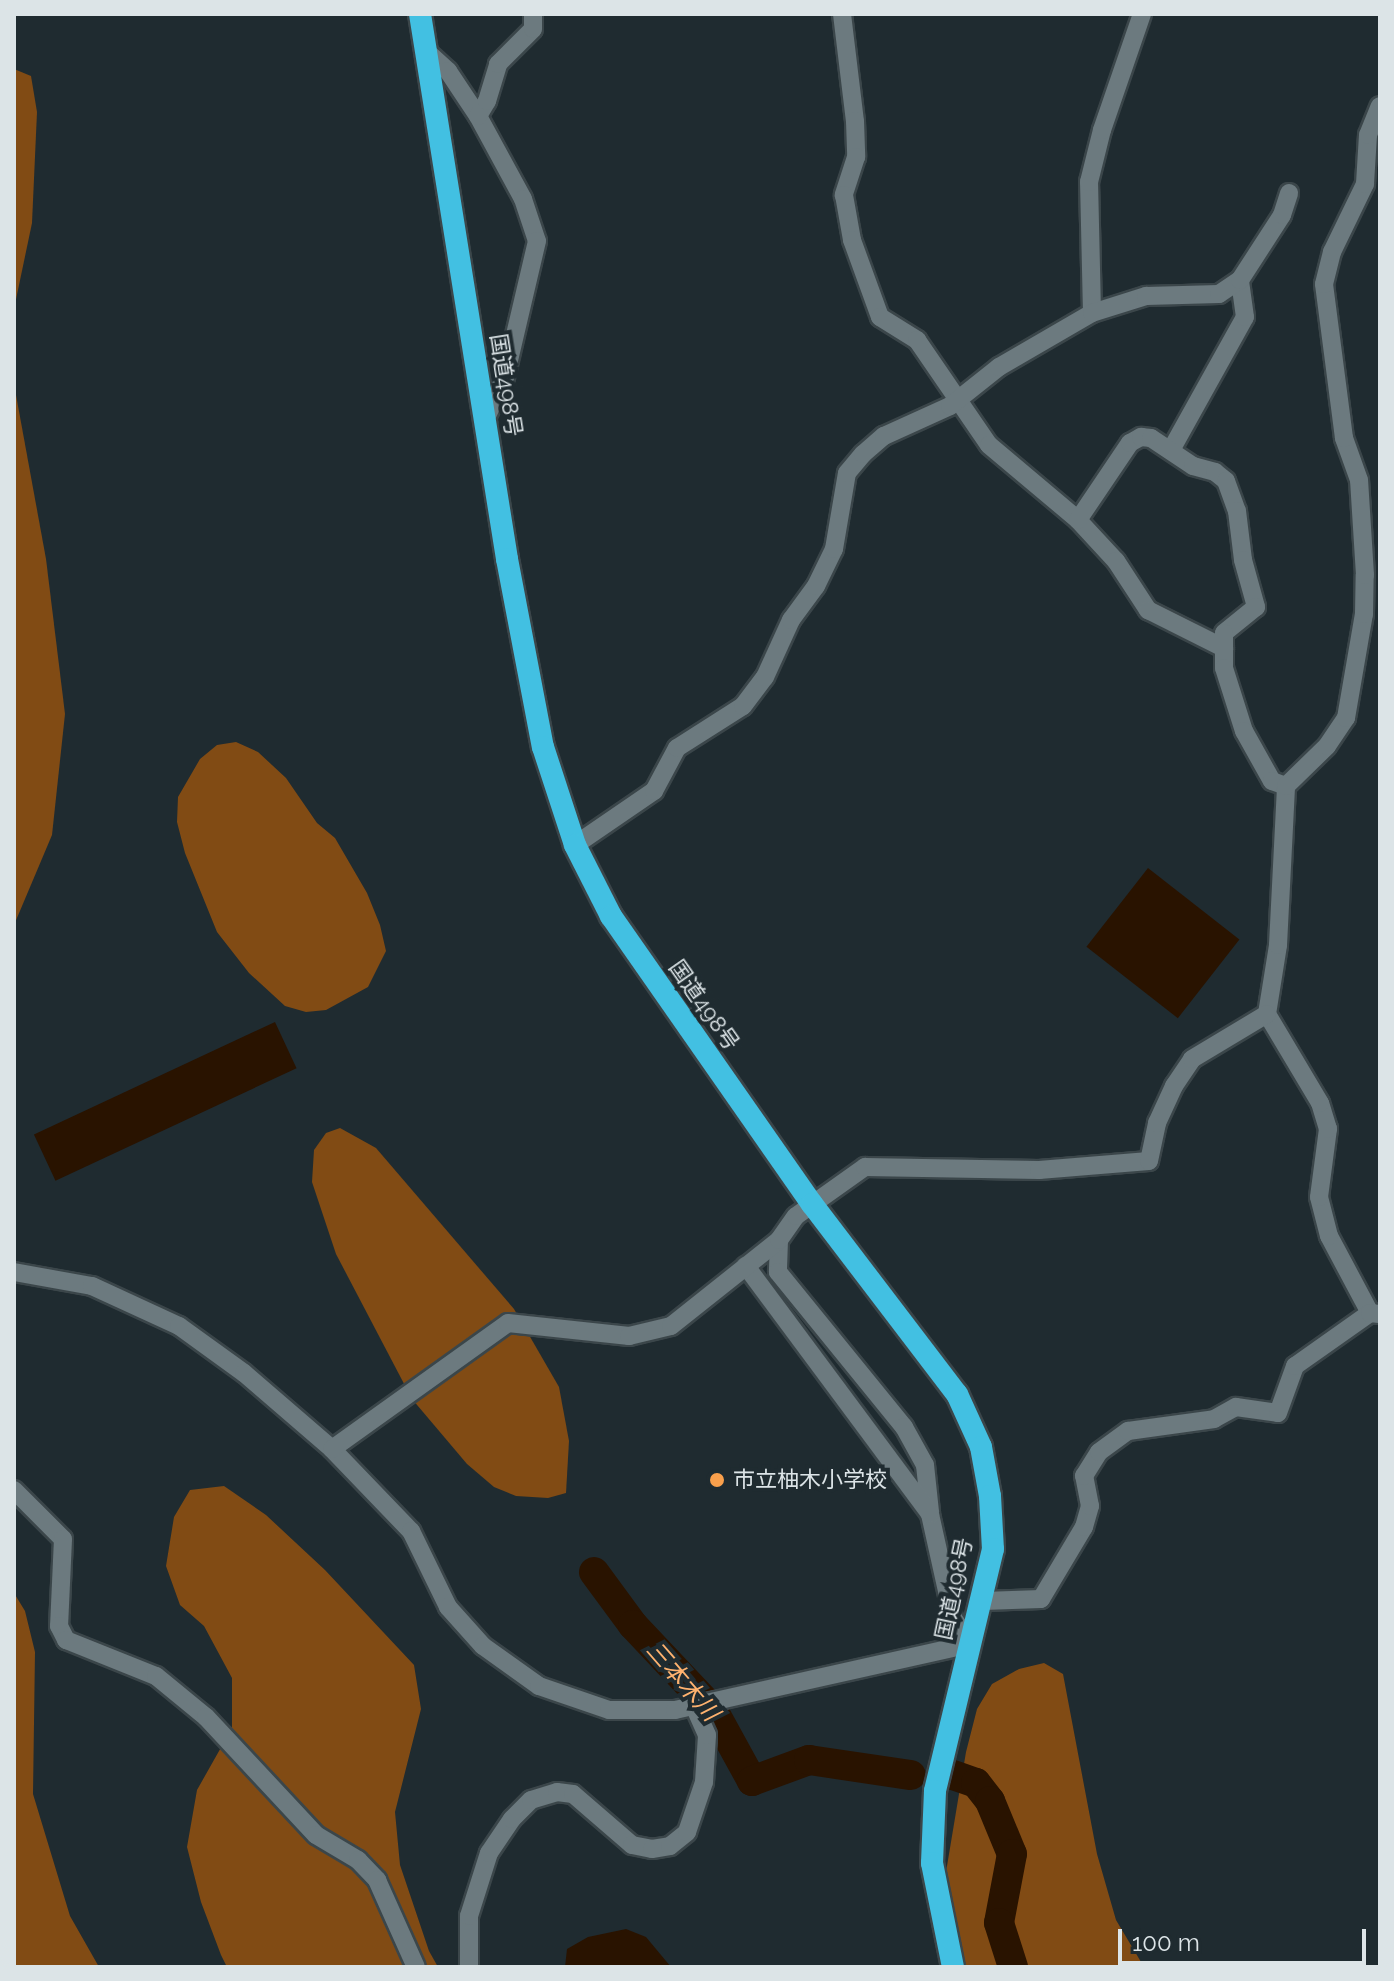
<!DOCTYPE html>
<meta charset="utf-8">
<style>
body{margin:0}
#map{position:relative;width:1394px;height:1981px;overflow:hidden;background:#1f2b30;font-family:Raleway,"Noto Sans JP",sans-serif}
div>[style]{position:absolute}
.forest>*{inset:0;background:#814b14}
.water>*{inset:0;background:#291300;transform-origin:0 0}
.river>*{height:30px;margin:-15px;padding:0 15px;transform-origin:15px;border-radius:15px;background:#291300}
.roads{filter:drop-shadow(2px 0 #3b464a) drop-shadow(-2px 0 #3b464a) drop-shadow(0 2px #3b464a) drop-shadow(0 -2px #3b464a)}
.minor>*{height:18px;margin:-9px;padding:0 9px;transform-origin:9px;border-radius:9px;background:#6c7a7f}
.trunk>*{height:22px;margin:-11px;padding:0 11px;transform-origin:11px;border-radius:11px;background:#42c0e2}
.dots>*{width:22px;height:22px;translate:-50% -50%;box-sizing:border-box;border:4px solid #1f2b30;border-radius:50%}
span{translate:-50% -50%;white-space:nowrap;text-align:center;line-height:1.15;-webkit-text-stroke:8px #1f2b30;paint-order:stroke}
.street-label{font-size:22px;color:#dce4e7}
.poi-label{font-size:22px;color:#dce4e7}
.left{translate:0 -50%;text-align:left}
.water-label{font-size:24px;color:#feb26f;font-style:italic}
.frame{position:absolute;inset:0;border:16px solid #dce4e7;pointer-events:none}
.scale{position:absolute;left:1118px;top:1929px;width:248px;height:36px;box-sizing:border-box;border:4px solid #dce4e7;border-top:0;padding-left:10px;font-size:24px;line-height:28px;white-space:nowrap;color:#dce4e7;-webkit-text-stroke:6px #1f2b30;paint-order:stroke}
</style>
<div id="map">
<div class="forest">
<div style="clip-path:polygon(14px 69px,31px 76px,37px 112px,32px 223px,14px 309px)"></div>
<div style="clip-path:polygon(14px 384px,46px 559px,65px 714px,52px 835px,14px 925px)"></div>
<div style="clip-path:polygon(236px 742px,258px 752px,286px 778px,317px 823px,335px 838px,367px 893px,380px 925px,386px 951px,368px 987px,326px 1010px,306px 1012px,285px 1006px,249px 973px,217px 932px,185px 853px,177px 822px,178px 797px,200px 759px,217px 745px)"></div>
<div style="clip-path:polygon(340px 1128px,376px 1148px,514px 1309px,559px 1387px,569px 1441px,566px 1493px,548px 1498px,516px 1496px,494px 1487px,467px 1464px,412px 1399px,336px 1254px,312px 1182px,314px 1150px,326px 1133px)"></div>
<div style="clip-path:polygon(224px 1486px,266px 1515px,325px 1570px,414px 1665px,421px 1709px,395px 1812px,400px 1865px,429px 1951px,438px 1967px,227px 1967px,221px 1955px,201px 1902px,187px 1847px,197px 1790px,232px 1728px,232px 1678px,204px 1626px,180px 1605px,166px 1566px,174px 1517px,190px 1490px)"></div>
<div style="clip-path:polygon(14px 1593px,25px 1611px,35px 1652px,33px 1794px,70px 1916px,99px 1967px,14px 1967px)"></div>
<div style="clip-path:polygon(1044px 1663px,1063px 1674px,1097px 1854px,1116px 1920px,1144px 1967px,948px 1967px,942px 1934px,946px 1872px,966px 1752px,977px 1709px,992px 1684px,1019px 1669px)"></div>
</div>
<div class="water">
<div style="left:1148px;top:868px;width:116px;height:100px;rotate:38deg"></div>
<div style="left:275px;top:1022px;width:51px;height:266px;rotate:65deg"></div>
<div style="clip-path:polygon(626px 1929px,646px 1937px,671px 1967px,565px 1967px,567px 1949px,588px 1937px)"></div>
</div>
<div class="river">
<div style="left:594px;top:1572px;width:66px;rotate:53.7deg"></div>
<div style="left:633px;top:1625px;width:117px;rotate:46.7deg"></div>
<div style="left:713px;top:1710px;width:81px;rotate:61.2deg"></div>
<div style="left:752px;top:1781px;width:61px;rotate:-20.2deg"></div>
<div style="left:809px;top:1760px;width:103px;rotate:8.4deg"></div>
<div style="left:953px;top:1775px;width:24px;rotate:19deg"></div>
<div style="left:976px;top:1783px;width:23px;rotate:52deg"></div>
<div style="left:990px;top:1801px;width:57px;rotate:67.5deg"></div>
<div style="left:1012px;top:1854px;width:70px;rotate:100.7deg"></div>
<div style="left:999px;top:1923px;width:46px;rotate:72.3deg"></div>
</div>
<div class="roads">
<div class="minor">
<div style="left:842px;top:14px;width:108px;rotate:83.1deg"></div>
<div style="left:855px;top:121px;width:36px;rotate:88deg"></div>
<div style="left:856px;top:157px;width:40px;rotate:108deg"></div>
<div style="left:844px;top:195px;width:46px;rotate:79.9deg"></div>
<div style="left:852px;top:240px;width:82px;rotate:70deg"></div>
<div style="left:880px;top:317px;width:44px;rotate:31.9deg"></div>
<div style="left:917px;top:340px;width:127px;rotate:55.6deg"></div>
<div style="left:989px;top:445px;width:116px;rotate:40.1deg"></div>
<div style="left:1078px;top:520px;width:56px;rotate:47.2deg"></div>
<div style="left:1116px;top:561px;width:59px;rotate:56.9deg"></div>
<div style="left:1148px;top:610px;width:85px;rotate:26.6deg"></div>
<div style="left:426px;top:51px;width:30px;rotate:42deg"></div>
<div style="left:448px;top:71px;width:54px;rotate:56.3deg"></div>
<div style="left:478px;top:116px;width:94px;rotate:61.5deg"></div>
<div style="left:523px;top:199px;width:44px;rotate:71.6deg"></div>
<div style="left:537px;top:241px;width:140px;rotate:103.2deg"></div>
<div style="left:505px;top:377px;width:45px;rotate:114.9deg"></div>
<div style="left:478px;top:116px;width:17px;rotate:-59deg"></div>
<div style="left:487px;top:101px;width:39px;rotate:-73deg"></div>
<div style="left:498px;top:64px;width:49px;rotate:-45deg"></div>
<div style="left:533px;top:29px;width:15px;rotate:-90deg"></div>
<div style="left:1092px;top:313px;width:131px;rotate:-91.3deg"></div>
<div style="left:1089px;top:182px;width:54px;rotate:-76deg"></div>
<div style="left:1102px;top:130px;width:123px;rotate:-71deg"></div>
<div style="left:1171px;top:450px;width:152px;rotate:-60.9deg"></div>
<div style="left:1245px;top:317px;width:37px;rotate:-98deg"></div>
<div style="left:1078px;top:520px;width:93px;rotate:-56deg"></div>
<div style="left:1130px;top:443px;width:13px;rotate:-29deg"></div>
<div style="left:1141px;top:437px;width:10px;rotate:6deg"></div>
<div style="left:1151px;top:438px;width:50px;rotate:33.7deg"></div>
<div style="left:1193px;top:466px;width:23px;rotate:15deg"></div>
<div style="left:1215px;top:472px;width:14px;rotate:39deg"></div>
<div style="left:1226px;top:481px;width:32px;rotate:70deg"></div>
<div style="left:1237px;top:511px;width:49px;rotate:83deg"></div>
<div style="left:1243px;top:560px;width:49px;rotate:74.5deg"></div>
<div style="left:1256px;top:607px;width:41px;rotate:140.9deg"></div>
<div style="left:1224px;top:633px;width:35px;rotate:90deg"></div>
<div style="left:1224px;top:668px;width:66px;rotate:72.4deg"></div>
<div style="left:1244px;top:731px;width:57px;rotate:60.8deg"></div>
<div style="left:1272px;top:781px;width:15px;rotate:20deg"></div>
<div style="left:575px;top:845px;width:96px;rotate:-34.4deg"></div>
<div style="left:654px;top:791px;width:49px;rotate:-61.9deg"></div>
<div style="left:677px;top:748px;width:78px;rotate:-32.5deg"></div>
<div style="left:743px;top:706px;width:36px;rotate:-53deg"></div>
<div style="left:765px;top:677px;width:63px;rotate:-65.5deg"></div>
<div style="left:791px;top:620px;width:42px;rotate:-53.7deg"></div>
<div style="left:816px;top:586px;width:41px;rotate:-64.1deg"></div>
<div style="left:834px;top:549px;width:77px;rotate:-80.3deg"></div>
<div style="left:847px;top:473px;width:25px;rotate:-50deg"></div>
<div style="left:863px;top:454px;width:28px;rotate:-41deg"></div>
<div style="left:884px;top:436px;width:72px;rotate:-24.4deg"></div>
<div style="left:950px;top:406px;width:63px;rotate:-38.5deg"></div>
<div style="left:999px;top:367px;width:108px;rotate:-30.1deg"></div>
<div style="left:1092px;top:313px;width:57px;rotate:-17.5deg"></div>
<div style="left:1146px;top:296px;width:73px;rotate:-1.6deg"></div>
<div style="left:1219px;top:294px;width:25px;rotate:-34deg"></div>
<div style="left:1240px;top:280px;width:77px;rotate:-57.1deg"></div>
<div style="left:1282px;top:215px;width:23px;rotate:-72deg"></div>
<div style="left:779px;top:1240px;width:32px;rotate:92deg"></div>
<div style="left:778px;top:1272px;width:200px;rotate:50.9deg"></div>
<div style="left:904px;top:1427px;width:43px;rotate:61.1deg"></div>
<div style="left:925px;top:1465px;width:47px;rotate:83.9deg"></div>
<div style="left:14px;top:1272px;width:79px;rotate:10.2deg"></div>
<div style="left:92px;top:1286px;width:96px;rotate:24.7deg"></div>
<div style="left:179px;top:1326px;width:80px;rotate:35.9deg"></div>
<div style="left:244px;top:1373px;width:116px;rotate:40.8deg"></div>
<div style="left:332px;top:1449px;width:114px;rotate:46.1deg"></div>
<div style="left:411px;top:1531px;width:85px;rotate:64deg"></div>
<div style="left:448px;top:1607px;width:52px;rotate:48.1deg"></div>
<div style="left:483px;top:1646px;width:69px;rotate:35.5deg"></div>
<div style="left:539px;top:1686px;width:74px;rotate:18.9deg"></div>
<div style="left:609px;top:1710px;width:66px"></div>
<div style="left:675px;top:1710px;width:303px;rotate:-12.6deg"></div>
<div style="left:971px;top:1644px;width:32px;rotate:-125deg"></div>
<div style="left:953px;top:1618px;width:107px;rotate:-102.5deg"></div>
<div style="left:930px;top:1514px;width:309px;rotate:-126.6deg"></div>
<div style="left:1370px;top:1313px;width:87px;rotate:-118deg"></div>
<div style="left:1329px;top:1236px;width:40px;rotate:-104.4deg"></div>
<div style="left:1319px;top:1197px;width:69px;rotate:-82.5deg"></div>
<div style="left:1328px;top:1129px;width:27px;rotate:-107deg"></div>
<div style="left:1320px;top:1103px;width:104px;rotate:-120.8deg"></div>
<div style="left:1267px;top:1014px;width:70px;rotate:-80.9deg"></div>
<div style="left:1278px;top:945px;width:159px;rotate:-87.1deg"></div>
<div style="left:1286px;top:786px;width:57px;rotate:-44.3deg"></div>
<div style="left:1327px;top:746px;width:34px;rotate:-56deg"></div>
<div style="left:1346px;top:718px;width:106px;rotate:-80.2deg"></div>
<div style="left:1364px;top:614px;width:39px;rotate:-89deg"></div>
<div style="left:1365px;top:575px;width:95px;rotate:-93.6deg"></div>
<div style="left:1359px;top:480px;width:45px;rotate:-109.7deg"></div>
<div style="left:1344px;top:438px;width:155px;rotate:-97.4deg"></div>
<div style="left:1324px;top:284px;width:33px;rotate:-76deg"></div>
<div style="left:1332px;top:252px;width:76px;rotate:-64.1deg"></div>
<div style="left:1365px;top:184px;width:49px;rotate:-86.5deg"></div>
<div style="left:1368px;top:135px;width:31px;rotate:-68deg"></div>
<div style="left:332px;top:1449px;width:216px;rotate:-35.6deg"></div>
<div style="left:508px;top:1323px;width:122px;rotate:6.1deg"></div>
<div style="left:629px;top:1336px;width:43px;rotate:-13.4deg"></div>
<div style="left:671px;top:1326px;width:138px;rotate:-38.5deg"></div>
<div style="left:779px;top:1240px;width:29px;rotate:-55deg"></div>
<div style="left:796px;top:1216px;width:85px;rotate:-35.4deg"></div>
<div style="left:865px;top:1167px;width:174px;rotate:1deg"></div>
<div style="left:1039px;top:1170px;width:110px;rotate:-4.7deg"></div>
<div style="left:1149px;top:1161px;width:39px;rotate:-78deg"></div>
<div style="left:1157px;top:1123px;width:41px;rotate:-65.3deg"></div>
<div style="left:1174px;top:1086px;width:32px;rotate:-56deg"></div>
<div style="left:1192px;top:1059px;width:87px;rotate:-31deg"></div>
<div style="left:14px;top:1490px;width:69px;rotate:45deg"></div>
<div style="left:63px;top:1539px;width:87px;rotate:92.6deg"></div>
<div style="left:59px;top:1626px;width:16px;rotate:63deg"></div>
<div style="left:66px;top:1640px;width:97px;rotate:21.8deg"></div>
<div style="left:156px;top:1676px;width:65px;rotate:39.4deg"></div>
<div style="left:206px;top:1717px;width:161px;rotate:47deg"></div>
<div style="left:316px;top:1835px;width:49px;rotate:30.8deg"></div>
<div style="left:358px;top:1860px;width:28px;rotate:46deg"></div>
<div style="left:377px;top:1880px;width:95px;rotate:65.9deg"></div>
<div style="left:983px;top:1601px;width:58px;rotate:-2deg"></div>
<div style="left:1041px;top:1599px;width:84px;rotate:-59.2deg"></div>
<div style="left:1084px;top:1527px;width:22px;rotate:-74deg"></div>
<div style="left:1090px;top:1506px;width:31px;rotate:-101deg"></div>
<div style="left:1084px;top:1476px;width:28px;rotate:-58deg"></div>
<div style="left:1099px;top:1452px;width:36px;rotate:-36deg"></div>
<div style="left:1128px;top:1431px;width:87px;rotate:-7.9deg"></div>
<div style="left:1214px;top:1419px;width:25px;rotate:-29deg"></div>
<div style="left:1236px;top:1407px;width:42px;rotate:8.1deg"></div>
<div style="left:1278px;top:1413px;width:50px;rotate:-70.1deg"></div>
<div style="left:1295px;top:1366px;width:92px;rotate:-35.2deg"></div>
<div style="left:1370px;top:1313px;width:9px;rotate:6deg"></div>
<div style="left:469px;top:1967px;width:51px;rotate:-90deg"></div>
<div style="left:469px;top:1916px;width:66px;rotate:-72.4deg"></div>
<div style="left:489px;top:1853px;width:41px;rotate:-55.9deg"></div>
<div style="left:512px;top:1819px;width:27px;rotate:-45deg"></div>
<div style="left:531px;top:1800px;width:27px;rotate:-17deg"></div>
<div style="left:557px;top:1792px;width:16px;rotate:7deg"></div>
<div style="left:573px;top:1794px;width:78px;rotate:40.8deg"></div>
<div style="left:632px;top:1845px;width:20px;rotate:11deg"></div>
<div style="left:652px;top:1849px;width:18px;rotate:-9deg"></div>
<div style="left:670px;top:1846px;width:22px;rotate:-39deg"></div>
<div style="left:687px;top:1832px;width:53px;rotate:-71.2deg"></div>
<div style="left:704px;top:1782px;width:47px;rotate:-86.3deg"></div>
<div style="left:707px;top:1735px;width:32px;rotate:-114deg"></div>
</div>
<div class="trunk">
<div style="left:420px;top:14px;width:552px;rotate:80.93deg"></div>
<div style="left:507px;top:559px;width:191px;rotate:79.2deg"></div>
<div style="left:543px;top:747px;width:103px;rotate:71.9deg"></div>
<div style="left:575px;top:845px;width:80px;rotate:63.1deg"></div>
<div style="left:611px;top:916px;width:351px;rotate:55.1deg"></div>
<div style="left:812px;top:1204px;width:239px;rotate:52.7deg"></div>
<div style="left:957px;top:1394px;width:58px;rotate:65.6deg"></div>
<div style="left:981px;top:1447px;width:50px;rotate:79.6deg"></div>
<div style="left:990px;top:1496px;width:53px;rotate:86.8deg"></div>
<div style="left:993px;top:1549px;width:249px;rotate:103.5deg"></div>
<div style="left:935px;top:1791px;width:72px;rotate:92.4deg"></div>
<div style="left:932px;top:1863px;width:106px;rotate:78.6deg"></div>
</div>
</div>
<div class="dots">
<div style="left:717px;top:1480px;background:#f9a04c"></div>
</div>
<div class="street-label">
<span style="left:506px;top:385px;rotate:81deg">国道498号</span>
<span style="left:704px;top:1005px;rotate:55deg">国道498号</span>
<span style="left:954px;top:1589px;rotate:-78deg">国道498号</span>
</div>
<div class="poi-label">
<span class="left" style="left:733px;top:1480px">市立柚木小学校</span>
</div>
<div class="water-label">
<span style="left:683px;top:1681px;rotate:49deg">三本木川</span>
</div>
<div class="frame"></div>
<div class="scale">100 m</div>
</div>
